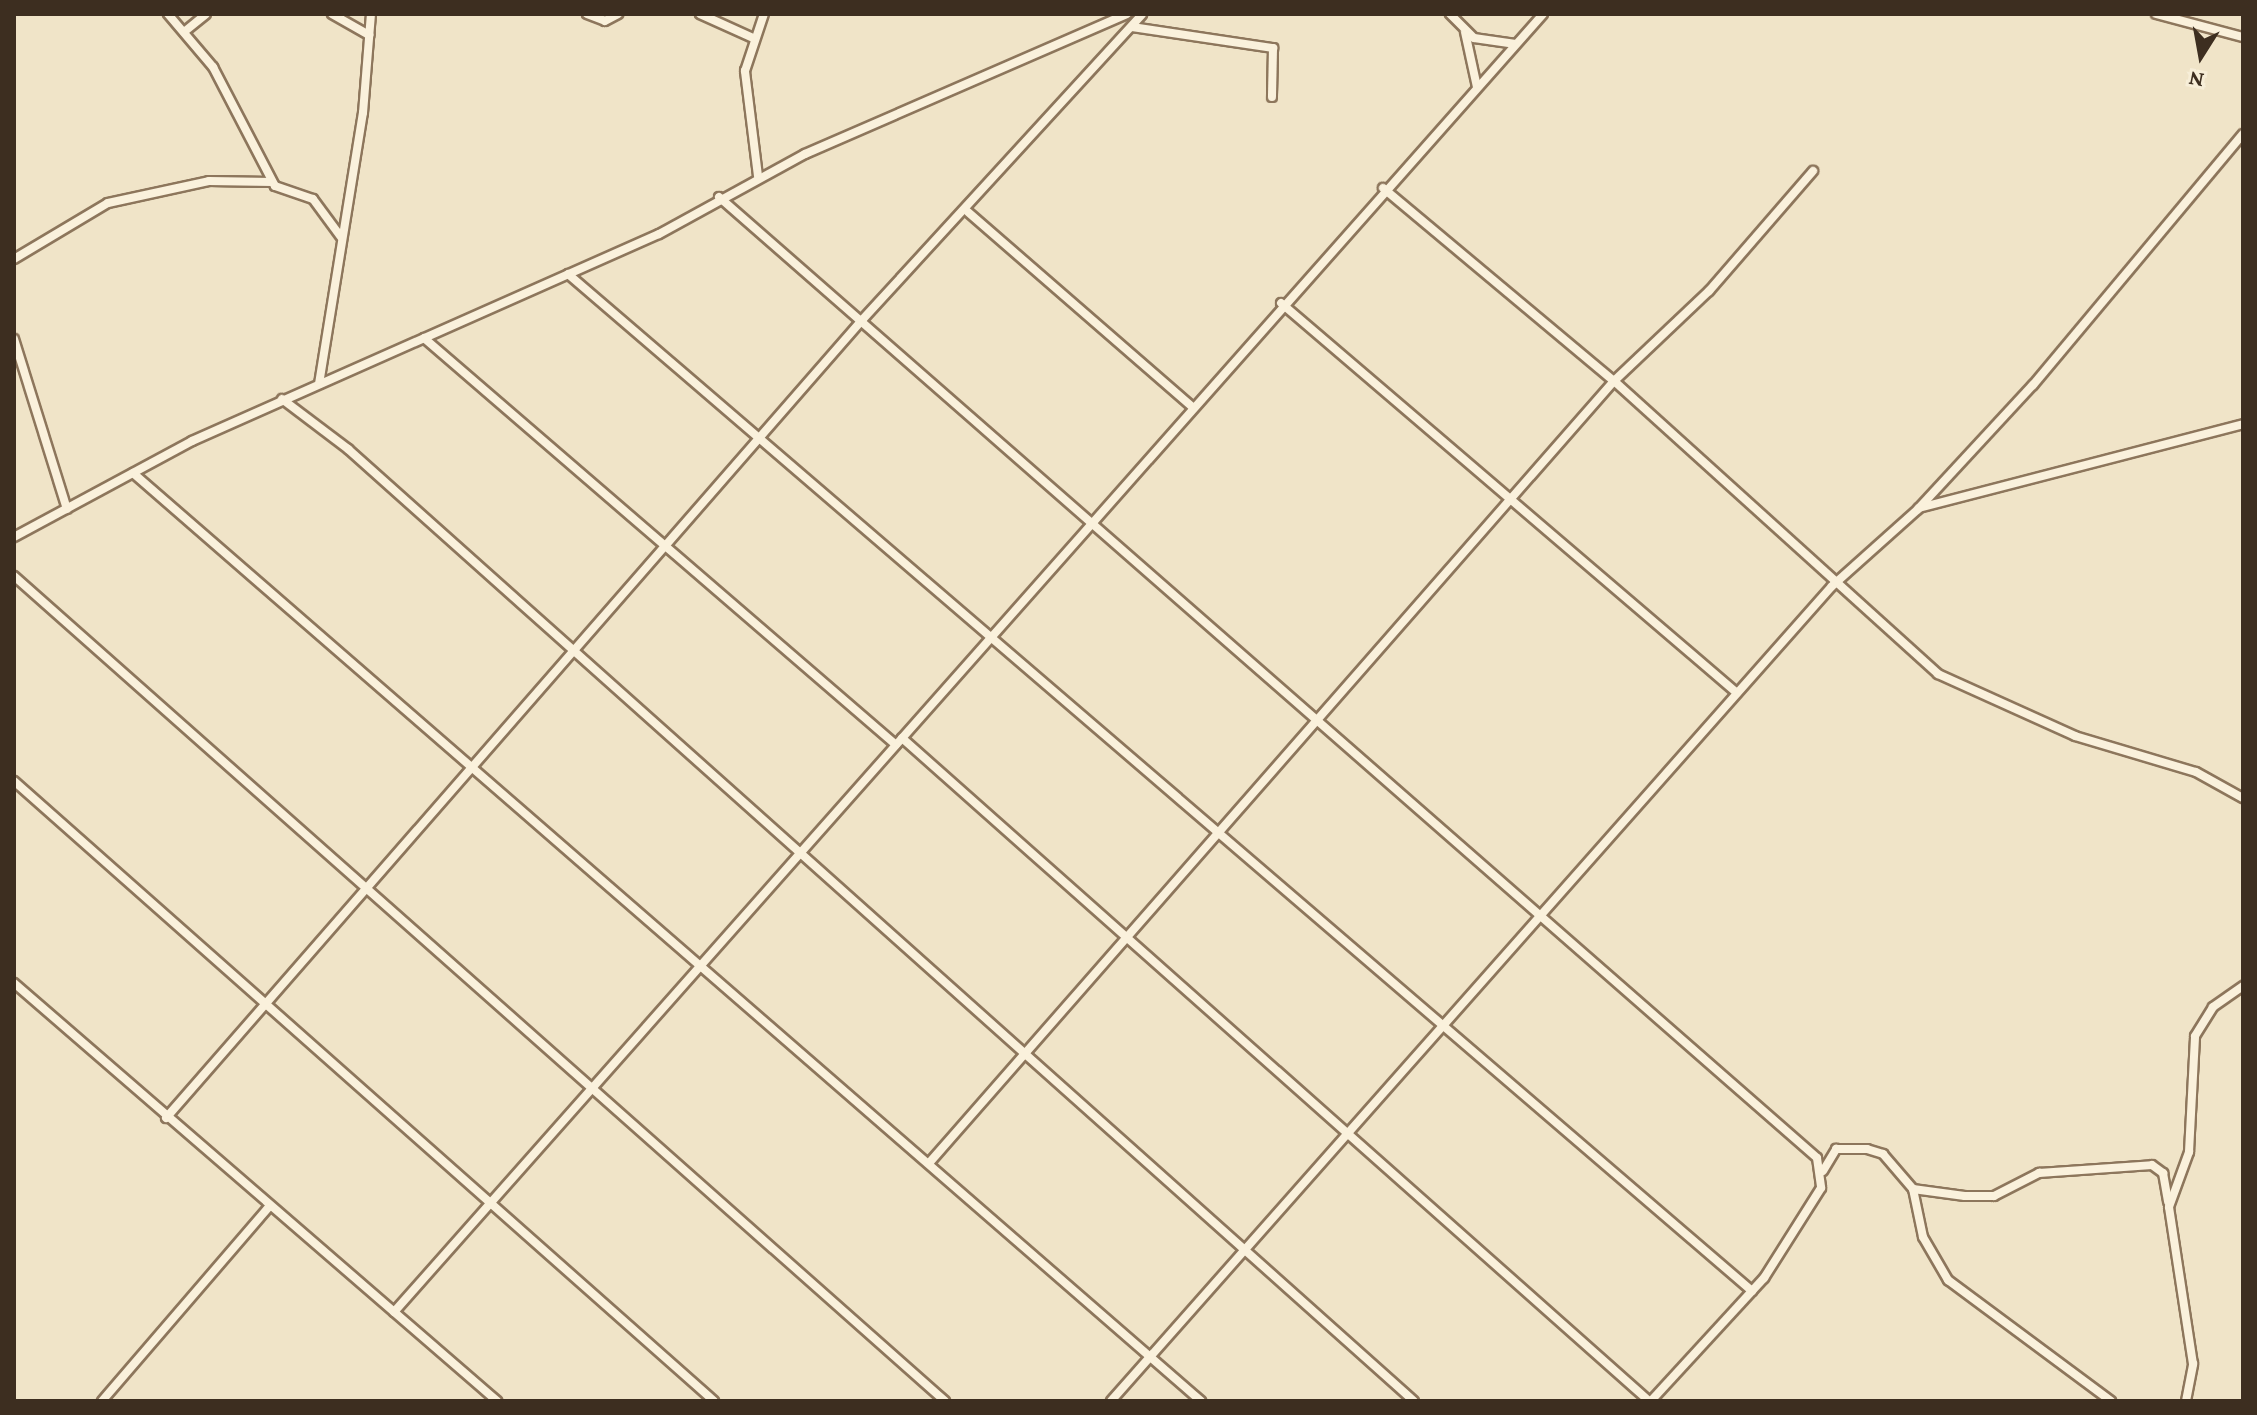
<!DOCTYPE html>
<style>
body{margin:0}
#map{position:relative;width:2257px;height:1415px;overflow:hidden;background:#f0e4c8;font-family:"Crimson Pro",serif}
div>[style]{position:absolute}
.roads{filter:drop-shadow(2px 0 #8d765c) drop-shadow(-2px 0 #8d765c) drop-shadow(0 2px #8d765c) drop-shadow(0 -2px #8d765c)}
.minor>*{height:8px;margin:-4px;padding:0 4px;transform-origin:4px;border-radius:4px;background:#faf1dc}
span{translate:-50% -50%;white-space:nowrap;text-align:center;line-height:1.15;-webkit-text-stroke:8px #f7eed8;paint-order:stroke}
.frame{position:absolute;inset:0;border:16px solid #3d2e20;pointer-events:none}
.north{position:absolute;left:2161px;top:16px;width:80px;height:80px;-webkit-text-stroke:6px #f7eed8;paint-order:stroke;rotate:191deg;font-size:22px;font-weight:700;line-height:32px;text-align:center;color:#3d2e20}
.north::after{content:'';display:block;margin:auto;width:28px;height:36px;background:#3d2e20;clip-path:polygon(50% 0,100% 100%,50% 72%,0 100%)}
</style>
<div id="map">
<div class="roads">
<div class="minor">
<div style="left:168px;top:14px;width:70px;rotate:49.7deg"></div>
<div style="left:213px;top:67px;width:134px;rotate:62.5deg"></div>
<div style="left:275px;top:186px;width:40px;rotate:18.9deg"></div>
<div style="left:313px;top:199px;width:47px;rotate:53.6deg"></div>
<div style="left:332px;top:14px;width:43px;rotate:29.6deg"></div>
<div style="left:587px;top:14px;width:19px;rotate:21deg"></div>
<div style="left:605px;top:21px;width:15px;rotate:-28deg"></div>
<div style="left:700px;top:14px;width:58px;rotate:24.4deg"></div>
<div style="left:1450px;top:14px;width:34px;rotate:45deg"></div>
<div style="left:1474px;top:38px;width:42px;rotate:8.1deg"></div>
<div style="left:2156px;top:14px;width:90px;rotate:14.8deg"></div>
<div style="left:1132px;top:27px;width:143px;rotate:8.5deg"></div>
<div style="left:1273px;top:48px;width:49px;rotate:91.2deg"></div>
<div style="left:184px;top:32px;width:28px;rotate:-39deg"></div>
<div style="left:1465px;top:32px;width:56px;rotate:77.7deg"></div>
<div style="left:758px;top:176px;width:106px;rotate:-97.1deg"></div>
<div style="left:745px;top:71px;width:60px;rotate:-71.6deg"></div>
<div style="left:1383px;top:188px;width:301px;rotate:39.9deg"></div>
<div style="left:1614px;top:381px;width:437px;rotate:42.1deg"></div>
<div style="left:1938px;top:674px;width:150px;rotate:24.3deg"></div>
<div style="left:2075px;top:736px;width:126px;rotate:16.6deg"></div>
<div style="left:2196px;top:772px;width:54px;rotate:29deg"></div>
<div style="left:719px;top:197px;width:1459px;rotate:41.19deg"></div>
<div style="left:1817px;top:1158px;width:30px;rotate:82deg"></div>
<div style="left:1821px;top:1188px;width:107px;rotate:122.3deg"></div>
<div style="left:1764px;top:1278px;width:167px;rotate:132.6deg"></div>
<div style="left:968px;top:212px;width:297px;rotate:41deg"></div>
<div style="left:14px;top:259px;width:109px;rotate:-30.8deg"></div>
<div style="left:108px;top:203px;width:103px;rotate:-12.3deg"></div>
<div style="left:209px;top:181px;width:63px;rotate:0.9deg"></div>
<div style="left:568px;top:274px;width:1561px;rotate:40.66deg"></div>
<div style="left:1281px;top:303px;width:600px;rotate:40.54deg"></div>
<div style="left:424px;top:338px;width:623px;rotate:40.77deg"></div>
<div style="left:14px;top:339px;width:178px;rotate:72.7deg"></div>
<div style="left:319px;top:384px;width:275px;rotate:-80.8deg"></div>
<div style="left:363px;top:113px;width:99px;rotate:-85.4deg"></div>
<div style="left:282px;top:399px;width:83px;rotate:37.1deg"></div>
<div style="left:348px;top:449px;width:1429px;rotate:41.77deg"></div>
<div style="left:133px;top:473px;width:1415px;rotate:40.99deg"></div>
<div style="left:1919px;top:508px;width:335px;rotate:-14.5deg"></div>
<div style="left:14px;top:537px;width:202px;rotate:-28.3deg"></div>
<div style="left:192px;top:441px;width:511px;rotate:-23.91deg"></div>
<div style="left:659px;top:234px;width:166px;rotate:-28.7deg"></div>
<div style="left:805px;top:154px;width:351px;rotate:-23.5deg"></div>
<div style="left:14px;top:576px;width:1244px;rotate:41.55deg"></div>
<div style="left:902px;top:738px;width:999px;rotate:41.59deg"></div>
<div style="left:14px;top:781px;width:935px;rotate:41.53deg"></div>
<div style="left:14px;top:983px;width:639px;rotate:40.87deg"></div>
<div style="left:166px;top:1118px;width:1060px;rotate:-48.9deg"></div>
<div style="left:863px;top:319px;width:413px;rotate:-47.5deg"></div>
<div style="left:930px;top:1162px;width:1038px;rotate:-48.79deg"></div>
<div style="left:1614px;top:381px;width:131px;rotate:-43.5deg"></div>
<div style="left:1709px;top:291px;width:159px;rotate:-49.1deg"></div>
<div style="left:1823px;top:1171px;width:26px;rotate:-59deg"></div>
<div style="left:1836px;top:1149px;width:31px"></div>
<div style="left:1867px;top:1149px;width:17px;rotate:17deg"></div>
<div style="left:1883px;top:1154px;width:46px;rotate:49.4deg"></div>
<div style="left:1913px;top:1189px;width:52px;rotate:7.7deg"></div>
<div style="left:1965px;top:1196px;width:29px"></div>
<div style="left:1994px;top:1196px;width:51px;rotate:-27.1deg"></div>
<div style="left:2039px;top:1173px;width:113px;rotate:-4deg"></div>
<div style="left:2152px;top:1165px;width:14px;rotate:36deg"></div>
<div style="left:2163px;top:1173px;width:29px;rotate:80deg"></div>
<div style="left:1913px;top:1189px;width:49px;rotate:78.2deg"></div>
<div style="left:1923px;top:1237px;width:50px;rotate:59.8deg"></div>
<div style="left:1948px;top:1280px;width:203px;rotate:36.6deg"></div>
<div style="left:394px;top:1312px;width:1733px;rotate:-48.48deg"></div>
<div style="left:102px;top:1401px;width:255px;rotate:-49.3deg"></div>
<div style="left:1111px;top:1401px;width:1088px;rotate:-48.5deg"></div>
<div style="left:1832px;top:586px;width:115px;rotate:-41.8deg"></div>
<div style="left:1918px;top:509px;width:169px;rotate:-47.2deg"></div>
<div style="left:2033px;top:385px;width:327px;rotate:-50.1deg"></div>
<div style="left:2186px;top:1401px;width:38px;rotate:-79deg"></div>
<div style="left:2193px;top:1364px;width:159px;rotate:-98.7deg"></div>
<div style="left:2169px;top:1207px;width:59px;rotate:-70deg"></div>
<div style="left:2189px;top:1152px;width:116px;rotate:-87deg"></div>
<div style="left:2195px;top:1036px;width:34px;rotate:-58deg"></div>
<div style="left:2213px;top:1007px;width:37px;rotate:-35deg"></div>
</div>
</div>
<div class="frame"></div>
<div class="north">N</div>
</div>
